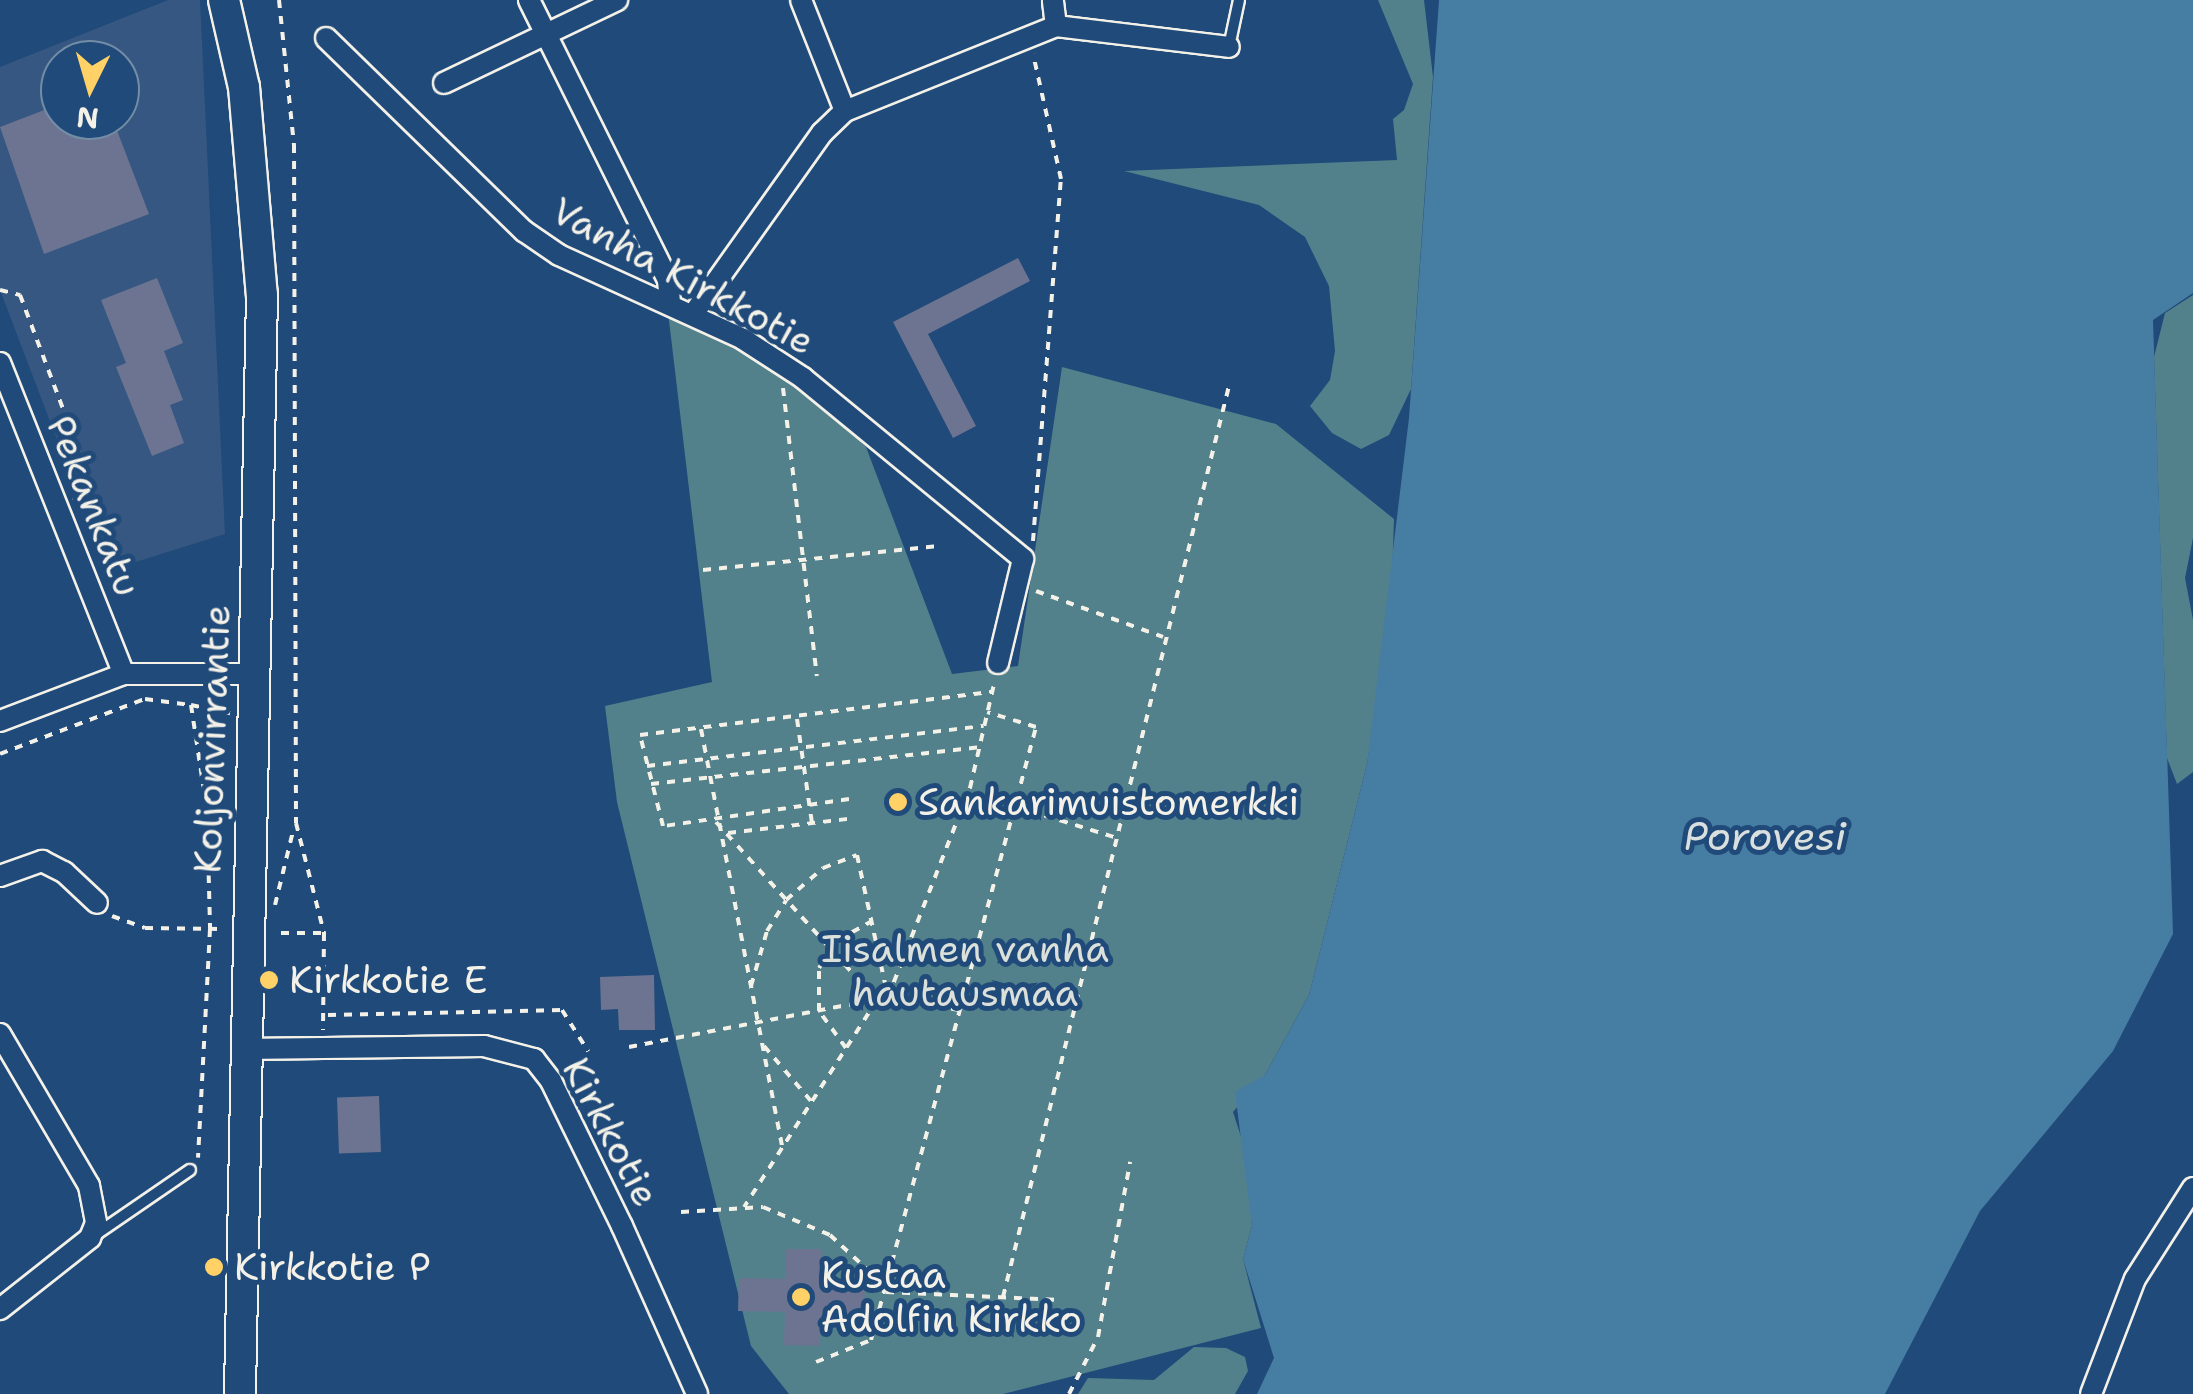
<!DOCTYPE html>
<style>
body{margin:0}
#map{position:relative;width:2193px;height:1394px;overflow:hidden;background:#1f4a7a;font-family:"Shantell Sans",sans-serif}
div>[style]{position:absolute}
.built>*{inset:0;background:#365781}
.green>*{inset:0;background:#52818b}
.water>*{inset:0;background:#467da2}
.building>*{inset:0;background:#6d7491;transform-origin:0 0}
.path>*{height:4px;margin-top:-2px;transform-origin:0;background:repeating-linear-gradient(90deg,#f4f1e8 0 8px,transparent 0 16px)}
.roads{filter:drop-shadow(2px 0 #f4f1e8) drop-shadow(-2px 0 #f4f1e8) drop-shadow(0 2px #f4f1e8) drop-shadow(0 -2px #f4f1e8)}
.service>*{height:10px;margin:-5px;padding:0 5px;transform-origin:5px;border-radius:5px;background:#1f4a7a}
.minor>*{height:20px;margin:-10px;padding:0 10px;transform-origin:10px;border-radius:10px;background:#1f4a7a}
.secondary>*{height:30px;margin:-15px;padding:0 15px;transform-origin:15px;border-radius:15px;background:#1f4a7a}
.dots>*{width:28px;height:28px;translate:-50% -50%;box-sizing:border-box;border:5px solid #1f4a7a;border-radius:50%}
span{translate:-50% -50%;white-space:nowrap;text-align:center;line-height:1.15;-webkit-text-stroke:10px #1f4a7a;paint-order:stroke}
.street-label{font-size:38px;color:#f4f1e8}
.poi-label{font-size:38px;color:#f4f1e8}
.left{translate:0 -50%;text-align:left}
.park-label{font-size:38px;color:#dce0da}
.water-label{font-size:40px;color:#dae0de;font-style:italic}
.north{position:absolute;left:40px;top:40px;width:100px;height:100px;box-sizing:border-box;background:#1f4a7a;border:2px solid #748da6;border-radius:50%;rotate:185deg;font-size:28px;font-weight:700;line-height:40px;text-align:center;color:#f4f1e8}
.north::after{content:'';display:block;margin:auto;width:35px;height:45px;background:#ffd166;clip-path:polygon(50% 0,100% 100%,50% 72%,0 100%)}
</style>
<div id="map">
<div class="built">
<div style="clip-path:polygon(evenodd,168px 0,200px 0,225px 534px,107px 571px,0 290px,0 67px,168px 0,60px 60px,120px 60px,120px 120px,60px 120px,60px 60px)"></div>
</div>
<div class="green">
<div style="clip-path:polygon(1378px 0,1424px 0,1433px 77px,1411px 389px,1389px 435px,1361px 449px,1332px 433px,1310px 406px,1330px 380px,1335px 351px,1329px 286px,1305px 237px,1259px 205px,1124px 171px,1397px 160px,1393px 119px,1404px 110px,1413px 84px)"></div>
<div style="clip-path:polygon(2193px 295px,2193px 538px,2185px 578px,2193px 620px,2193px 772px,2177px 784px,2167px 758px,2154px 357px,2165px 313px)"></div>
<div style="clip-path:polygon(668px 312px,790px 377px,866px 447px,952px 674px,1018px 666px,1062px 367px,1276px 424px,1394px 519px,1391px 610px,1367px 764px,1309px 995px,1265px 1075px,1233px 1112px,1246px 1152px,1252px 1226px,1243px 1259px,1261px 1328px,1003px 1394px,789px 1394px,751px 1346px,617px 802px,605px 706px,712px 682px)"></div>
<div style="clip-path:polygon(1194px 1347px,1226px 1348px,1245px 1357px,1248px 1371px,1235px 1394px,1078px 1394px,1088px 1378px,1154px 1380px)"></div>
</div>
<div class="water">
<div style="clip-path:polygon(1439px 0,2193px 0,2193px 293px,2153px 320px,2173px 934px,2113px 1051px,1980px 1211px,1885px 1394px,1257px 1394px,1274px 1358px,1243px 1259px,1252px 1226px,1235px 1092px,1265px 1075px,1309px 995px,1367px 764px,1409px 418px)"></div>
</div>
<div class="building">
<div style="clip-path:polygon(60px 104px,60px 120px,113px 120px,149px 214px,44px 254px,0 127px)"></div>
<div style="clip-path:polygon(1018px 258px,1030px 281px,928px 334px,976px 426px,953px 438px,893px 322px)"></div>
<div style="clip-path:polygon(157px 278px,183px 343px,164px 351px,183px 400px,170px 405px,184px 443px,152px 456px,116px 367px,126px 363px,101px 300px)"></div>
<div style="clip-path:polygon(654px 975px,655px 1030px,619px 1030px,618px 1009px,601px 1010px,600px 977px)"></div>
<div style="left:379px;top:1096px;width:56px;height:42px;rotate:88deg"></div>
<div style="clip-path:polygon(786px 1249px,821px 1249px,821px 1281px,865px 1282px,864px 1316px,821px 1315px,820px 1346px,784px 1345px,785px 1312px,738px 1311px,739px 1278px,785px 1279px)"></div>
</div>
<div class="path">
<div style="left:279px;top:0;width:146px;rotate:84.1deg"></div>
<div style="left:294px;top:145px;width:678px;rotate:89.83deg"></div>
<div style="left:296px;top:823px;width:114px;rotate:75.7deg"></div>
<div style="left:324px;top:933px;width:97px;rotate:90.6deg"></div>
<div style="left:0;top:290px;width:21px;rotate:14deg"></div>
<div style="left:20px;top:295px;width:184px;rotate:69.3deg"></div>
<div style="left:85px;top:467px;width:35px;rotate:108deg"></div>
<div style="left:783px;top:388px;width:290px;rotate:83.3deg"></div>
<div style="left:1033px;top:541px;width:363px;rotate:-85.6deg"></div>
<div style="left:1061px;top:179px;width:128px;rotate:-102.6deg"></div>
<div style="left:703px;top:570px;width:239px;rotate:-5.8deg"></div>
<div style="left:1036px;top:591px;width:135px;rotate:19.9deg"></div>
<div style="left:191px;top:705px;width:40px;rotate:12deg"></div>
<div style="left:797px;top:719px;width:105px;rotate:81.8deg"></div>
<div style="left:701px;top:729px;width:425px;rotate:79deg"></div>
<div style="left:0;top:754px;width:155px;rotate:-20.8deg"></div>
<div style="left:145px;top:699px;width:46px;rotate:7.4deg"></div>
<div style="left:191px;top:705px;width:107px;rotate:81.4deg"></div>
<div style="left:207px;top:811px;width:118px;rotate:88.5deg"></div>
<div style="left:210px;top:929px;width:229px;rotate:93deg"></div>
<div style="left:647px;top:766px;width:339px;rotate:-6.8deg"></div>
<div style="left:651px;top:784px;width:330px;rotate:-6.4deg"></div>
<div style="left:849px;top:799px;width:188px;rotate:171.7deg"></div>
<div style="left:663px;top:826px;width:94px;rotate:-104.2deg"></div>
<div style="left:640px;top:735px;width:355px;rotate:-7deg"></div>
<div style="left:1014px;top:806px;width:105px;rotate:17.2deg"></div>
<div style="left:716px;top:822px;width:240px;rotate:47.9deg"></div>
<div style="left:877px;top:1000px;width:246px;rotate:122.7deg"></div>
<div style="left:728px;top:833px;width:121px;rotate:-6.7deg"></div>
<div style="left:275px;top:905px;width:80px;rotate:-76.3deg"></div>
<div style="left:112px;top:916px;width:35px;rotate:20deg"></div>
<div style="left:145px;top:928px;width:76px;rotate:0.8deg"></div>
<div style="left:281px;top:933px;width:40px"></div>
<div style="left:751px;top:986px;width:57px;rotate:-73.8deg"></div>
<div style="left:767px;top:931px;width:36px;rotate:-58deg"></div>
<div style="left:786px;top:900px;width:49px;rotate:-40.9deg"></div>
<div style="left:823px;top:868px;width:36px;rotate:-21deg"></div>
<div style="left:857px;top:855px;width:145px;rotate:77.7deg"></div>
<div style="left:888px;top:997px;width:225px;rotate:-68.6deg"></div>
<div style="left:970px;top:788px;width:111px;rotate:-77deg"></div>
<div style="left:328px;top:1015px;width:234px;rotate:-1.2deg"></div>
<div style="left:562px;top:1010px;width:49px;rotate:57.6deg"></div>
<div style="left:764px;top:1046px;width:72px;rotate:49.5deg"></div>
<div style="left:629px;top:1047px;width:264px;rotate:-10.9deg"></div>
<div style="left:888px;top:997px;width:72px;rotate:10.4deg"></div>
<div style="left:846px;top:1048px;width:46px;rotate:-126.1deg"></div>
<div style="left:819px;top:1011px;width:43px;rotate:-90deg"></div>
<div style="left:819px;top:968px;width:34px;rotate:-56deg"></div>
<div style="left:838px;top:940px;width:38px;rotate:-29deg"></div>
<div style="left:681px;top:1212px;width:82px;rotate:-3.5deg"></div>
<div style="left:763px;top:1207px;width:73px;rotate:22.7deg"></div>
<div style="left:830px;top:1235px;width:75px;rotate:42.8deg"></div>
<div style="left:886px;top:1292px;width:175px;rotate:2.6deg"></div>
<div style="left:1003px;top:1297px;width:943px;rotate:-76.07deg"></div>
<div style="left:816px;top:1362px;width:59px;rotate:-21.8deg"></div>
<div style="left:871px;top:1340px;width:635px;rotate:-74.93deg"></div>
<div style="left:1036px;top:727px;width:51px;rotate:-163deg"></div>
<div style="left:1069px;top:1394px;width:64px;rotate:-63deg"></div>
<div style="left:1098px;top:1337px;width:178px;rotate:-79.6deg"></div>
</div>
<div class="roads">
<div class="service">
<div style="left:1229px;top:47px;width:48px;rotate:-78deg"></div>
<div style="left:95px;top:1235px;width:115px;rotate:-34.4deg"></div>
</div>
<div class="minor">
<div style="left:529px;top:0;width:313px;rotate:63.6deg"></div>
<div style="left:668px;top:280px;width:23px;rotate:85deg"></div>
<div style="left:801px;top:0;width:119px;rotate:68.4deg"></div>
<div style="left:1056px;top:26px;width:174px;rotate:6.9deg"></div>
<div style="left:326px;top:38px;width:277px;rotate:44.3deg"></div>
<div style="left:524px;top:231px;width:42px;rotate:34.4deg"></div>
<div style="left:559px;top:255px;width:202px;rotate:24.5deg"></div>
<div style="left:743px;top:339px;width:72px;rotate:33deg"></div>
<div style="left:803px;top:378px;width:285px;rotate:39.4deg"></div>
<div style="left:1023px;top:559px;width:107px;rotate:103.5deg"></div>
<div style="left:444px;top:83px;width:192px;rotate:-25.6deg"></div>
<div style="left:694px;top:313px;width:221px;rotate:-54.6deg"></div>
<div style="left:822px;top:133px;width:32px;rotate:-44deg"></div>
<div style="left:845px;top:111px;width:227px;rotate:-21.9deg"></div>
<div style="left:1056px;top:26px;width:26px;rotate:-97deg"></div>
<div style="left:0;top:363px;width:335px;rotate:68.3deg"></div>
<div style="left:0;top:721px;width:133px;rotate:-20.8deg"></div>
<div style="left:124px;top:674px;width:129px"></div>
<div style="left:0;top:876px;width:45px;rotate:-19.7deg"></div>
<div style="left:42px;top:861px;width:25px;rotate:27deg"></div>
<div style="left:64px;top:872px;width:45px;rotate:43.2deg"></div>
<div style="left:0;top:1034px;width:176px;rotate:59.6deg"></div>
<div style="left:89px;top:1186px;width:38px;rotate:79deg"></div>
<div style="left:96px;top:1223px;width:16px;rotate:112deg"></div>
<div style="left:90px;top:1238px;width:115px;rotate:141.7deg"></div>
<div style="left:243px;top:1049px;width:241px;rotate:-0.7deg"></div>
<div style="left:484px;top:1046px;width:52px;rotate:14.6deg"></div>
<div style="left:534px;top:1059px;width:28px;rotate:52deg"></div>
<div style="left:551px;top:1081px;width:161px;rotate:63.9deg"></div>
<div style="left:622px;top:1226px;width:184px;rotate:65.9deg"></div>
<div style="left:2091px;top:1394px;width:123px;rotate:-69.1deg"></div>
<div style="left:2135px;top:1279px;width:108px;rotate:-57.5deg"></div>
</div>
<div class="secondary">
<div style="left:224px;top:0;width:89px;rotate:77.1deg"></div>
<div style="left:244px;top:87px;width:209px;rotate:85.1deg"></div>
<div style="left:262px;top:295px;width:1099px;rotate:91.15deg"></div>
</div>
</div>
<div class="dots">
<div style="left:898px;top:802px;background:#ffd166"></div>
<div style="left:269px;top:980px;background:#ffd166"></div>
<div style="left:214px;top:1267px;background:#ffd166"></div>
<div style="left:801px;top:1297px;background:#ffd166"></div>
</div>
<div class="street-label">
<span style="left:683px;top:276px;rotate:28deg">Vanha Kirkkotie</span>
<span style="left:94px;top:506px;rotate:68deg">Pekankatu</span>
<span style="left:212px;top:739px;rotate:-88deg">Koljonvirrantie</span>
<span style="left:611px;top:1132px;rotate:62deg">Kirkkotie</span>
</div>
<div class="poi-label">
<span class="left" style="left:918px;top:802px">Sankarimuistomerkki</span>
<span class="left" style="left:289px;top:980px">Kirkkotie E</span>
<span class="left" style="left:234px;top:1267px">Kirkkotie P</span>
<span class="left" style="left:821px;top:1297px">Kustaa<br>Adolfin Kirkko</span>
</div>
<div class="park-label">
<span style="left:965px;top:971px">Iisalmen vanha<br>hautausmaa</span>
</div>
<div class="water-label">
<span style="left:1765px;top:836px">Porovesi</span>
</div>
<div class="north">N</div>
</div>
